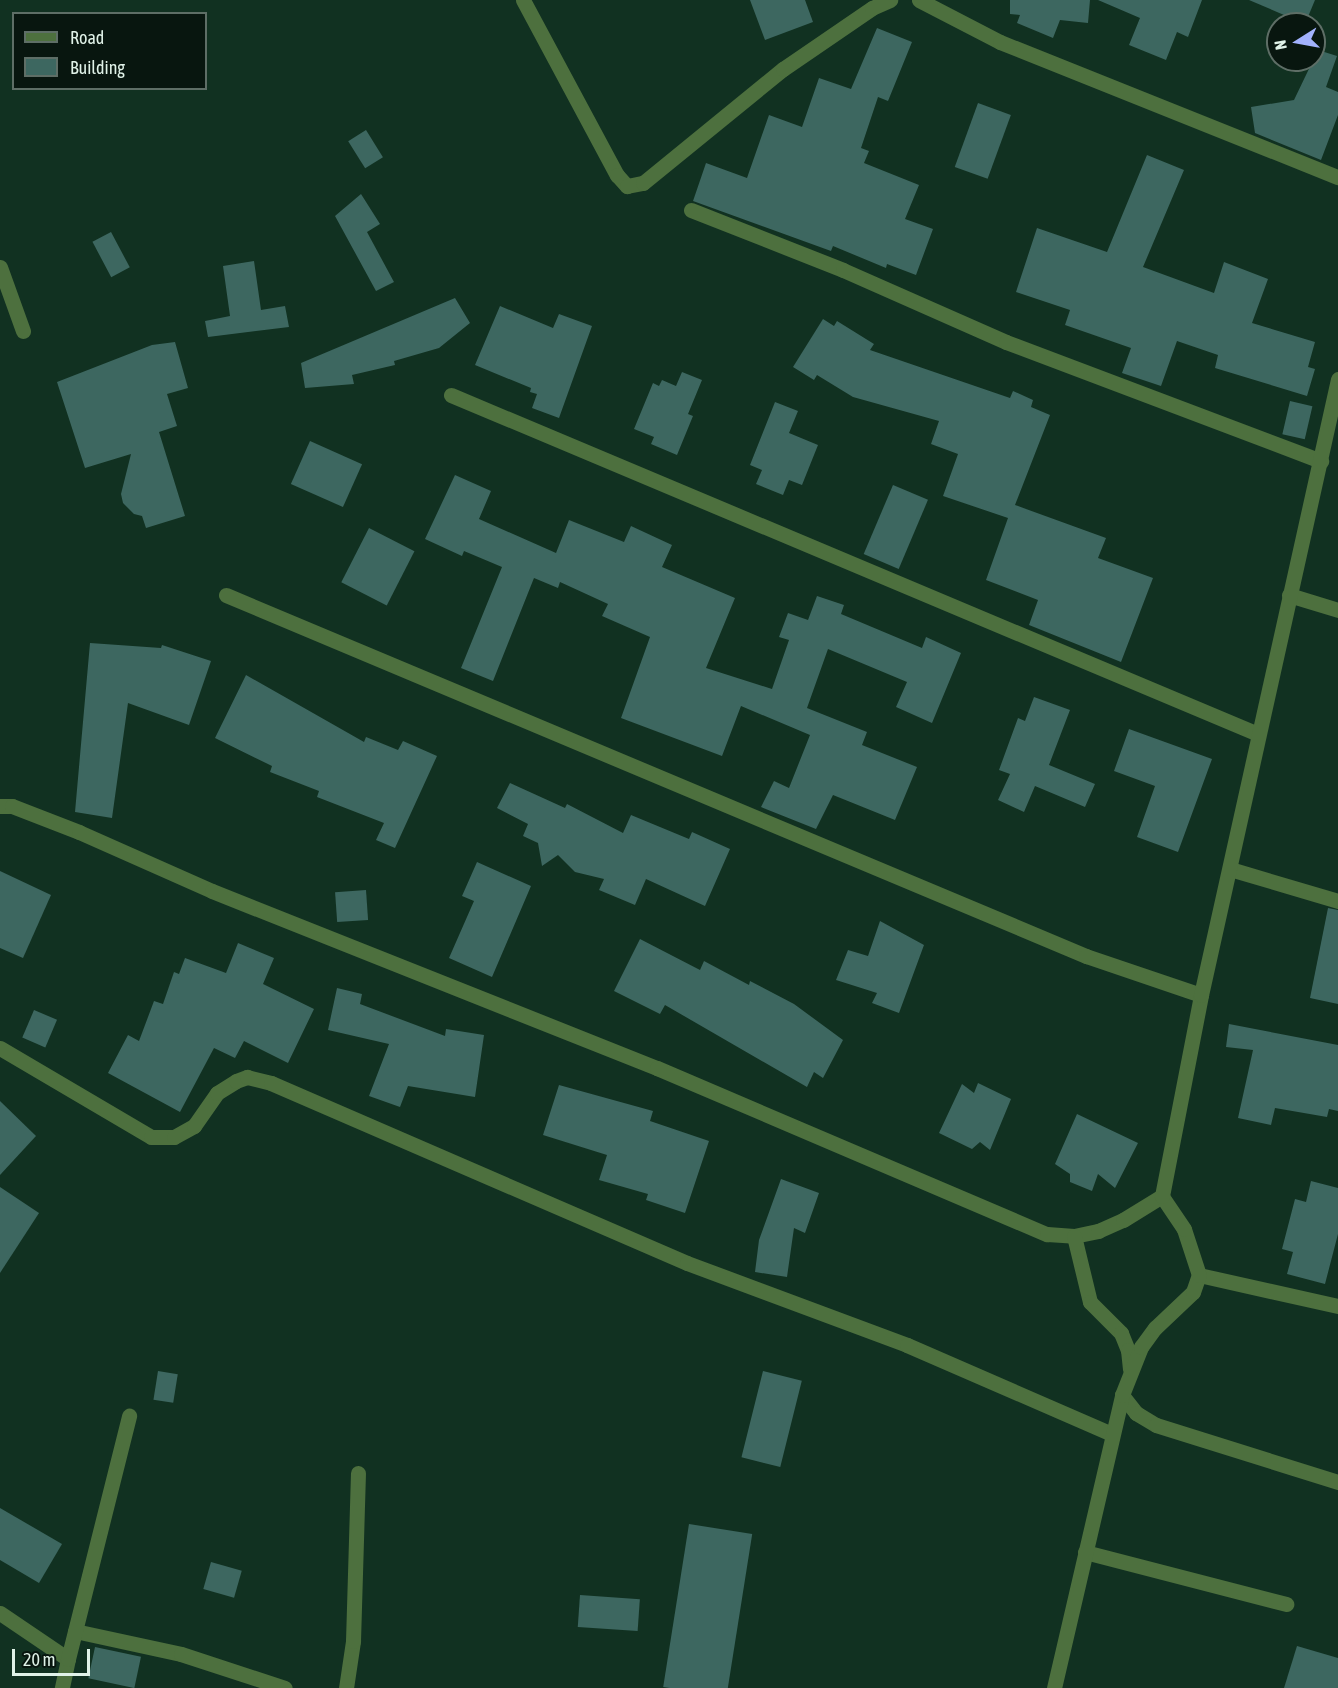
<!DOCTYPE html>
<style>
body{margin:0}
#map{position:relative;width:1338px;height:1688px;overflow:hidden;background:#113121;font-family:"Asap Condensed",sans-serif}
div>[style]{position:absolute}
.building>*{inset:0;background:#3d6760;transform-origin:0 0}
.minor>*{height:15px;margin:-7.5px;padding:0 7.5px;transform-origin:7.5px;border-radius:7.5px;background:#4d703e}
span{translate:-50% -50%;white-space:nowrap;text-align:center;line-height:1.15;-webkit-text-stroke:6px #08160f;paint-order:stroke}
.legend{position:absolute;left:12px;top:12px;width:195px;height:78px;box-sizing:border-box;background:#08160f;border:2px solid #5e6e66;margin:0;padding:8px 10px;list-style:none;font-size:18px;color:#e0f2e8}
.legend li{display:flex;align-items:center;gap:12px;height:30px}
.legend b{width:30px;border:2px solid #5e6e66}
.north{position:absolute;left:1266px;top:12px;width:60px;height:60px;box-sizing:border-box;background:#08160f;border:2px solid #5e6e66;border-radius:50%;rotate:259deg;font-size:16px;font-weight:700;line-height:24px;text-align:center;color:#e0f2e8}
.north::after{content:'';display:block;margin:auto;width:21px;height:27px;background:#a2b2fd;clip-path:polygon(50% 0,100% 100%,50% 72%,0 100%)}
.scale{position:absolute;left:12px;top:1649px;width:78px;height:27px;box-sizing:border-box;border:3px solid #e0f2e8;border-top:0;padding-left:8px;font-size:18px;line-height:21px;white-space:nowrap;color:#e0f2e8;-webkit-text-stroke:4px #08160f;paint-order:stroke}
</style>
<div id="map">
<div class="building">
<div style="clip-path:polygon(750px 0,805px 0,813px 22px,765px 40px)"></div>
<div style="clip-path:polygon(1010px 0,1090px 0,1088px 23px,1060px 20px,1053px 38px,1017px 23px,1020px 15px,1010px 14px)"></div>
<div style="clip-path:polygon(1098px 0,1202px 0,1188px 37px,1177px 32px,1166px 60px,1129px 45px,1140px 18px)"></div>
<div style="clip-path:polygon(1249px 0,1315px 0,1305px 24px)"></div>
<div style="clip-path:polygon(877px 28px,912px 42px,888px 101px,878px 97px,861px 148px,869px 151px,864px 163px,919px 185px,905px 219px,933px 229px,916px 275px,887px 264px,886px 268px,833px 246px,831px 251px,693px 201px,706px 163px,747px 178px,769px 115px,802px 127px,819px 78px,851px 89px)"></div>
<div style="clip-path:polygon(1318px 50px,1337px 56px,1326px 87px,1338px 92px,1338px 115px,1321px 160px,1255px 133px,1251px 107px,1294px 100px)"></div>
<div style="left:978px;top:103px;width:35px;height:68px;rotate:20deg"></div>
<div style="left:366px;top:130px;width:32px;height:21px;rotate:58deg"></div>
<div style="clip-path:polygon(1147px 155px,1184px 170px,1143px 267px,1214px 293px,1224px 262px,1268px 279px,1252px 323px,1315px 342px,1308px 367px,1315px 369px,1307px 396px,1215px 368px,1218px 355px,1177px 341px,1161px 386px,1122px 373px,1131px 348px,1065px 325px,1070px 310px,1016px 292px,1037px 228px,1107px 252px)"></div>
<div style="clip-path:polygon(361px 194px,380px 224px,367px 232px,394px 282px,376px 291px,335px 216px)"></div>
<div style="left:111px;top:232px;width:40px;height:21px;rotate:62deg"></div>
<div style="clip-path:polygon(254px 261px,261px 310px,285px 306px,289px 327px,208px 337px,205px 321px,230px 316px,223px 266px)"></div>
<div style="clip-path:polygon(455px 298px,470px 323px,439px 348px,394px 361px,395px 365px,352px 375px,354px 384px,305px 388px,301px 363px)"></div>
<div style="clip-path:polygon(500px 306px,553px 328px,559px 314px,592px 326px,559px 418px,532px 408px,537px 394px,530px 392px,531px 388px,475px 365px)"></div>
<div style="clip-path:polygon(823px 319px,834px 326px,837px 321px,874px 344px,870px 350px,1010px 398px,1013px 391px,1033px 400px,1031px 407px,1050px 415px,1015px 505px,1106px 538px,1098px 558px,1153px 578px,1121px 662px,1029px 625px,1038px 600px,986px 580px,1008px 518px,943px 496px,958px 454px,931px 444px,939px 421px,853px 397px,817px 375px,814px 380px,793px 367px)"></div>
<div style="clip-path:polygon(175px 342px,188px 388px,167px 394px,177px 426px,159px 432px,185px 516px,146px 528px,142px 516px,134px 514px,123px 503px,121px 494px,131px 454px,85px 468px,57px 382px,152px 345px)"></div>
<div style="clip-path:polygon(682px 372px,702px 380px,688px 414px,693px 416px,677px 455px,651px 444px,654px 437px,634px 429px,653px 383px,659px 386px,662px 380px,676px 386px)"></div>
<div style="left:1290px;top:401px;width:23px;height:34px;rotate:13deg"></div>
<div style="clip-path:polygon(775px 402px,798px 411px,789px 433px,818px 445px,802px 485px,789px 480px,783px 495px,756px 484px,762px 470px,750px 465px)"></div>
<div style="left:310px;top:441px;width:57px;height:47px;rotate:24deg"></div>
<div style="clip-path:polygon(455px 475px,491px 491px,479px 519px,556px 553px,569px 520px,624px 542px,631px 526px,672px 545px,662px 567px,735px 598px,706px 668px,772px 689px,789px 640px,779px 637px,788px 613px,808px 620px,817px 596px,844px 605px,841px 614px,922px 648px,926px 637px,961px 653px,932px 723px,896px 707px,907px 682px,828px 649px,807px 708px,867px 732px,862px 745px,917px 767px,895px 820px,833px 795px,816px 829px,761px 807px,774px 781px,789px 788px,810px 735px,741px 706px,722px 756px,621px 718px,650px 637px,602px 616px,608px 604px,560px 582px,558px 588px,534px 578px,493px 681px,461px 668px,502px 567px,464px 551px,462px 556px,425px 539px)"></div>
<div style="left:893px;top:485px;width:38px;height:75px;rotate:23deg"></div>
<div style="left:369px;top:528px;width:51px;height:61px;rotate:27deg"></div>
<div style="clip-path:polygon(90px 643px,161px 648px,162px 645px,211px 661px,189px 725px,128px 703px,112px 818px,75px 812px)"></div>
<div style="clip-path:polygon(246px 675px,364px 742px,366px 737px,398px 750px,403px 741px,437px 756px,395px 848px,376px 840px,384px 823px,317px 797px,319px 791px,270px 772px,272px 766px,215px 738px)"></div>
<div style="clip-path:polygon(1034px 697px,1070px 710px,1049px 765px,1095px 784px,1085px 807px,1035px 786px,1024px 812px,998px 800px,1010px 774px,999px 770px,1018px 718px,1025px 721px)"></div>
<div style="clip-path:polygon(1129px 729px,1212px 759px,1178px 852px,1137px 837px,1155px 786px,1114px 771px)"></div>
<div style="clip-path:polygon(510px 783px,565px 808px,567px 804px,623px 833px,631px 815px,689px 839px,692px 832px,730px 849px,705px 906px,646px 879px,635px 905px,599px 890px,604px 879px,575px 872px,558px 855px,542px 866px,538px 843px,523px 836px,528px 824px,497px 808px)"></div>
<div style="clip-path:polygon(477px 862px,531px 886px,492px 977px,449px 958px,474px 901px,462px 896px)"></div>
<div style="clip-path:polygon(0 871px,51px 895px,23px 958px,0 948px)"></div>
<div style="left:366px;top:890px;width:30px;height:31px;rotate:86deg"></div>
<div style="clip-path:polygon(1328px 908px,1338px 910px,1338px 1004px,1310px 998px)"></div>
<div style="clip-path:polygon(880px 921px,924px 945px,899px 1013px,872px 1003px,877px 993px,836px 980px,848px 950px,868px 956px)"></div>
<div style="clip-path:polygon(640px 939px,700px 970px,704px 961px,749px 985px,750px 981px,794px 1004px,843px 1040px,823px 1078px,814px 1072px,807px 1087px,665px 1005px,660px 1014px,614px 991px)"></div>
<div style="clip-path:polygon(238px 943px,274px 958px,263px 984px,314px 1009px,288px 1063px,244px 1041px,235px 1058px,214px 1048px,180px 1112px,108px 1073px,128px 1035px,139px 1041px,154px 1001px,163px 1004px,174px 972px,179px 974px,185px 958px,226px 973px)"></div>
<div style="clip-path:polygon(337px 988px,362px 994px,360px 1004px,445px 1036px,446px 1029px,484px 1035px,475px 1097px,408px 1086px,400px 1107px,369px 1096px,389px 1044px,328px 1030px)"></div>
<div style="left:34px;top:1010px;width:25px;height:30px;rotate:23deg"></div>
<div style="clip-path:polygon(1229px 1024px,1338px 1045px,1338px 1111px,1329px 1109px,1327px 1117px,1275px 1108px,1271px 1125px,1238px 1118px,1253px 1050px,1226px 1047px)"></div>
<div style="clip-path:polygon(978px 1083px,1011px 1099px,990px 1150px,980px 1142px,972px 1149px,939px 1133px,962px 1084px,974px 1093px)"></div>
<div style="clip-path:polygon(559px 1085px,653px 1111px,650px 1121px,709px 1141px,685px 1213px,646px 1200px,648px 1194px,599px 1180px,607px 1155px,543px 1135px)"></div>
<div style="clip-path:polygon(0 1101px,36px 1136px,0 1175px)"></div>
<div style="clip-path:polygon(1077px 1114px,1138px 1143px,1115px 1188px,1098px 1174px,1092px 1191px,1070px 1182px,1070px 1174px,1055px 1164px)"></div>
<div style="clip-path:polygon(781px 1179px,819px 1193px,805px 1233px,794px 1228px,787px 1277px,755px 1272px,759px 1240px)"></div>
<div style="clip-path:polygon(1311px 1181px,1338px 1188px,1338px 1234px,1325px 1284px,1287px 1274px,1293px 1252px,1282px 1249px,1295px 1199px,1306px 1202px)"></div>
<div style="clip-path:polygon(0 1187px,39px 1213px,0 1273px)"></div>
<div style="left:158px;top:1371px;width:20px;height:29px;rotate:9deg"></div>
<div style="left:763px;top:1371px;width:40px;height:89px;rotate:14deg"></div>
<div style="clip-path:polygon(0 1508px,62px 1544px,39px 1583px,0 1560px)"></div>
<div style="left:689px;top:1524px;width:64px;height:165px;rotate:9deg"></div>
<div style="left:211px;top:1562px;width:32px;height:28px;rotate:16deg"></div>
<div style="left:580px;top:1595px;width:60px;height:32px;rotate:4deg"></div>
<div style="clip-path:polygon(1297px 1646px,1338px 1658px,1338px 1688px,1284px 1688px)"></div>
<div style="left:95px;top:1647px;width:47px;height:32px;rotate:12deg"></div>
</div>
<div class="minor">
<div style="left:523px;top:0;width:199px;rotate:61.8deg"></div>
<div style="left:617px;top:175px;width:15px;rotate:48deg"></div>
<div style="left:627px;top:186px;width:16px;rotate:-11deg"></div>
<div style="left:643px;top:183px;width:181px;rotate:-39.2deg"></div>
<div style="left:783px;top:69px;width:108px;rotate:-34.4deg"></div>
<div style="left:872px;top:8px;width:20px;rotate:-24deg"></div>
<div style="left:919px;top:0;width:91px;rotate:27.4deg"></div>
<div style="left:1000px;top:42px;width:364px;rotate:21.8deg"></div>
<div style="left:691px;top:210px;width:163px;rotate:21.5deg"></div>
<div style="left:843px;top:270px;width:178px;rotate:23.8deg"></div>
<div style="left:1006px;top:342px;width:337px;rotate:20.7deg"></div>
<div style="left:0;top:267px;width:68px;rotate:70.2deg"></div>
<div style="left:451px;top:395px;width:875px;rotate:22.79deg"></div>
<div style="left:226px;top:595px;width:933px;rotate:22.77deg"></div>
<div style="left:1086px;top:956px;width:121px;rotate:18.7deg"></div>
<div style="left:1289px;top:595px;width:51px;rotate:17deg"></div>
<div style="left:0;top:806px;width:12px"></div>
<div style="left:12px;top:806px;width:72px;rotate:21.2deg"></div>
<div style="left:79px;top:832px;width:145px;rotate:23.9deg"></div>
<div style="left:212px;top:891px;width:479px;rotate:21.7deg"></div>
<div style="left:657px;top:1068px;width:424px;rotate:23.1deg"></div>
<div style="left:1047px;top:1234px;width:27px;rotate:4deg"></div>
<div style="left:1074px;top:1236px;width:25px;rotate:-12deg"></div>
<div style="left:1098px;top:1231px;width:27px;rotate:-24deg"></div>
<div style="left:1123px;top:1220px;width:46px;rotate:-31.6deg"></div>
<div style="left:1230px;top:869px;width:113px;rotate:16.5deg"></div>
<div style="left:0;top:1048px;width:175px;rotate:30.5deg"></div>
<div style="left:151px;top:1137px;width:23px"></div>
<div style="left:174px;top:1137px;width:23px;rotate:-29deg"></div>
<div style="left:194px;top:1126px;width:40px;rotate:-55.1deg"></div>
<div style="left:217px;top:1093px;width:22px;rotate:-32deg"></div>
<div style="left:236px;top:1081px;width:12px;rotate:-20deg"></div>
<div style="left:247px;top:1077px;width:25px;rotate:14deg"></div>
<div style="left:271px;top:1083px;width:453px;rotate:23.4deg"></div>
<div style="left:687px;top:1263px;width:235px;rotate:20.4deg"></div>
<div style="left:907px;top:1345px;width:223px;rotate:23.5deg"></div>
<div style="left:1074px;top:1236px;width:68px;rotate:76.4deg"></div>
<div style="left:1090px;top:1302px;width:44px;rotate:45deg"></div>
<div style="left:1121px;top:1333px;width:18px;rotate:68deg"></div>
<div style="left:1128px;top:1350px;width:19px;rotate:84deg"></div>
<div style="left:1199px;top:1275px;width:142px;rotate:12.6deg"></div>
<div style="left:1122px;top:1395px;width:23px;rotate:52deg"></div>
<div style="left:1136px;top:1413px;width:23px;rotate:31deg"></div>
<div style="left:1156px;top:1425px;width:191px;rotate:17.4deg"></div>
<div style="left:1085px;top:1552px;width:208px;rotate:14.5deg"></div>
<div style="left:0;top:1613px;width:82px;rotate:34.1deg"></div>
<div style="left:68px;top:1659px;width:30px;rotate:102deg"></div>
<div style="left:75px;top:1631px;width:108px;rotate:12.2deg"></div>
<div style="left:181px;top:1654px;width:109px;rotate:18.1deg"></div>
<div style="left:68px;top:1659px;width:251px;rotate:-75.9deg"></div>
<div style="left:346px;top:1688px;width:48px;rotate:-81.5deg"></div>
<div style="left:353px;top:1641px;width:168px;rotate:-88.3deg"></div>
<div style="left:1054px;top:1688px;width:301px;rotate:-76.9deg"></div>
<div style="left:1122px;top:1395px;width:52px;rotate:-68.4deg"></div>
<div style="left:1141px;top:1347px;width:24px;rotate:-54deg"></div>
<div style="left:1155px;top:1328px;width:52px;rotate:-43.5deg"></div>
<div style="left:1193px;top:1292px;width:18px;rotate:-71deg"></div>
<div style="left:1199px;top:1275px;width:48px;rotate:-108.1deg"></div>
<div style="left:1184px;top:1229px;width:40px;rotate:-124deg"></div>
<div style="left:1162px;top:1196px;width:205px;rotate:-79deg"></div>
<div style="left:1201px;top:995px;width:631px;rotate:-77.46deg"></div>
</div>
<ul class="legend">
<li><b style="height:8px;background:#4d703e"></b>Road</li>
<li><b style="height:16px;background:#3d6760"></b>Building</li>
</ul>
<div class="north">N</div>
<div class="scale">20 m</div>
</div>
